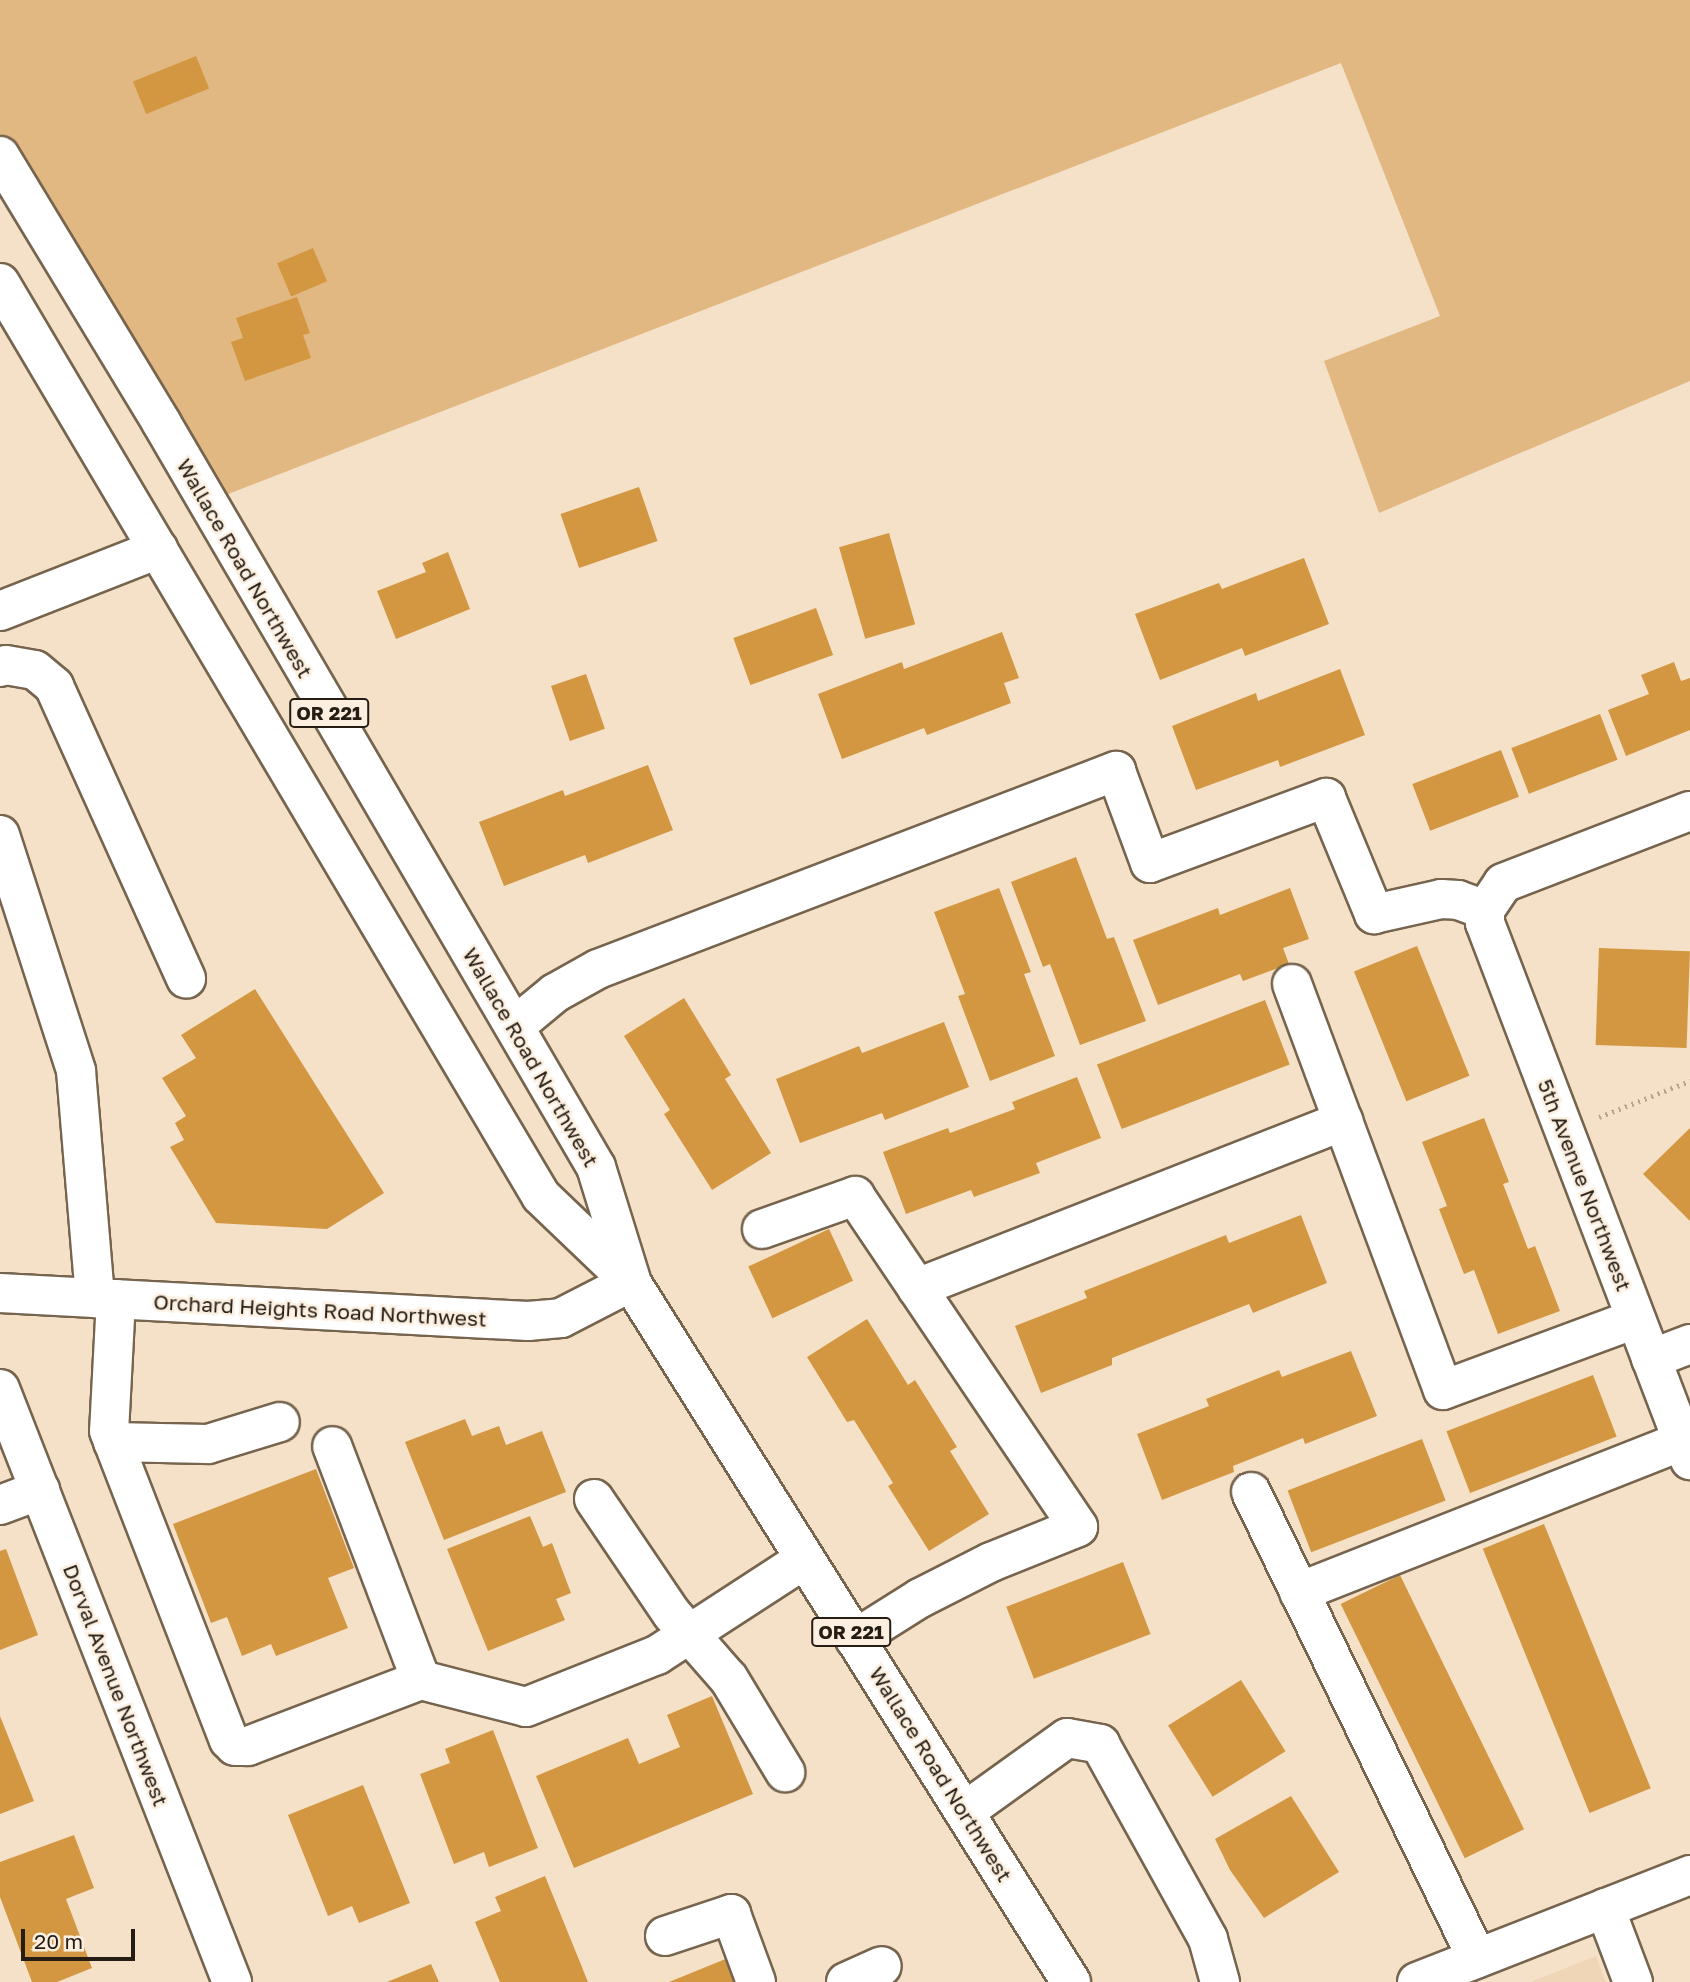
<!DOCTYPE html>
<style>
body{margin:0}
#map{position:relative;width:1690px;height:1982px;overflow:hidden;background:#f5e1c8;font-family:"Golos Text",sans-serif}
div>[style]{position:absolute}
.built>*{inset:0;background:#efd6b7}
.green>*{inset:0;background:#e2b882}
.building>*{inset:0;background:#d39741;transform-origin:0 0}
.path>*{height:4.5px;margin-top:-2.25px;transform-origin:0;background:repeating-linear-gradient(90deg,#b5a591 0 2px,transparent 0 7px)}
.roads{filter:drop-shadow(2px 0 #76644e) drop-shadow(-2px 0 #76644e) drop-shadow(0 2px #76644e) drop-shadow(0 -2px #76644e)}
.minor>*{height:38px;margin:-19px;padding:0 19px;transform-origin:19px;border-radius:19px;background:#fff}
.major>*{height:38px;margin:-19px;padding:0 19px;transform-origin:19px;border-radius:19px;background:#fff}
span{translate:-50% -50%;white-space:nowrap;text-align:center;line-height:1.15;-webkit-text-stroke:5px #fcefe0;paint-order:stroke}
.shield-label span{padding:2px 5px;background:#fcefe0;border:2px solid;border-radius:5px;-webkit-text-stroke-width:0}
.shield-label{font-size:19px;color:#251d14;font-weight:700}
.street-label{font-size:21px;color:#251d14}
.scale{position:absolute;left:21px;top:1929px;width:114px;height:32px;box-sizing:border-box;border:4px solid #251d14;border-top:0;padding-left:9px;font-size:21px;line-height:24px;white-space:nowrap;color:#251d14;-webkit-text-stroke:5px #fcefe0;paint-order:stroke}
</style>
<div id="map">
<div class="built">
<div style="clip-path:polygon(1596px 1956px,1606px 1982px,1530px 1982px)"></div>
</div>
<div class="green">
<div style="clip-path:polygon(0 0,1690px 0,1690px 381px,1379px 513px,1324px 361px,1440px 316px,1341px 63px,218px 498px,0 160px)"></div>
</div>
<div class="building">
<div style="left:196px;top:56px;width:35px;height:68px;rotate:68deg"></div>
<div style="left:313px;top:248px;width:36px;height:39px;rotate:67deg"></div>
<div style="clip-path:polygon(297px 297px,310px 333px,303px 335px,311px 358px,245px 381px,231px 342px,243px 338px,236px 318px)"></div>
<div style="left:639px;top:487px;width:57px;height:83px;rotate:71deg"></div>
<div style="left:889px;top:533px;width:95px;height:52px;rotate:74deg"></div>
<div style="clip-path:polygon(448px 552px,470px 609px,396px 639px,377px 591px,426px 572px,422px 563px)"></div>
<div style="clip-path:polygon(1304px 558px,1329px 624px,1245px 656px,1242px 648px,1160px 680px,1135px 614px,1219px 583px,1222px 589px)"></div>
<div style="left:816px;top:608px;width:50px;height:88px;rotate:70deg"></div>
<div style="clip-path:polygon(1002px 632px,1019px 678px,1004px 683px,1011px 703px,927px 735px,924px 728px,842px 759px,818px 694px,902px 662px,904px 669px)"></div>
<div style="clip-path:polygon(1674px 662px,1681px 681px,1690px 678px,1690px 730px,1626px 756px,1608px 710px,1649px 694px,1641px 675px)"></div>
<div style="clip-path:polygon(1340px 669px,1365px 735px,1280px 767px,1278px 760px,1196px 790px,1172px 726px,1256px 693px,1258px 701px)"></div>
<div style="left:586px;top:674px;width:58px;height:37px;rotate:71deg"></div>
<div style="left:1600px;top:714px;width:49px;height:95px;rotate:69deg"></div>
<div style="left:1501px;top:750px;width:50px;height:95px;rotate:69deg"></div>
<div style="clip-path:polygon(648px 765px,673px 830px,588px 863px,585px 855px,504px 886px,479px 822px,563px 790px,565px 796px)"></div>
<div style="clip-path:polygon(1076px 857px,1107px 939px,1114px 937px,1146px 1021px,1080px 1045px,1050px 964px,1043px 967px,1011px 882px)"></div>
<div style="clip-path:polygon(999px 888px,1031px 972px,1024px 974px,1055px 1056px,990px 1081px,958px 996px,965px 994px,934px 912px)"></div>
<div style="clip-path:polygon(1290px 888px,1309px 939px,1283px 948px,1289px 964px,1243px 981px,1240px 974px,1158px 1005px,1133px 940px,1218px 908px,1220px 915px)"></div>
<div style="left:1417px;top:946px;width:140px;height:68px;rotate:68deg"></div>
<div style="left:1599px;top:948px;width:91px;height:97px;rotate:2deg"></div>
<div style="clip-path:polygon(255px 989px,384px 1193px,327px 1229px,216px 1223px,170px 1147px,184px 1140px,175px 1123px,186px 1116px,162px 1078px,196px 1058px,181px 1035px)"></div>
<div style="clip-path:polygon(684px 998px,731px 1075px,725px 1079px,771px 1153px,712px 1190px,664px 1114px,670px 1110px,624px 1036px)"></div>
<div style="left:1265px;top:1000px;width:69px;height:180px;rotate:69deg"></div>
<div style="clip-path:polygon(944px 1022px,969px 1087px,885px 1120px,882px 1113px,800px 1143px,776px 1079px,859px 1046px,862px 1053px)"></div>
<div style="clip-path:polygon(1077px 1077px,1101px 1138px,1036px 1163px,1040px 1173px,974px 1197px,971px 1190px,906px 1214px,883px 1152px,948px 1128px,950px 1133px,1015px 1109px,1012px 1102px)"></div>
<div style="clip-path:polygon(1484px 1118px,1509px 1182px,1503px 1184px,1528px 1249px,1535px 1246px,1560px 1311px,1498px 1334px,1474px 1270px,1464px 1274px,1439px 1209px,1447px 1206px,1422px 1142px)"></div>
<div style="clip-path:polygon(1690px 1128px,1690px 1221px,1643px 1174px)"></div>
<div style="clip-path:polygon(1301px 1215px,1327px 1283px,1253px 1313px,1249px 1304px,1112px 1358px,1112px 1365px,1041px 1393px,1015px 1326px,1087px 1298px,1084px 1291px,1226px 1235px,1229px 1243px)"></div>
<div style="left:829px;top:1229px;width:57px;height:89px;rotate:65deg"></div>
<div style="clip-path:polygon(867px 1319px,908px 1385px,915px 1380px,957px 1447px,950px 1451px,989px 1514px,929px 1551px,888px 1486px,893px 1483px,854px 1420px,847px 1422px,807px 1357px)"></div>
<div style="clip-path:polygon(1351px 1351px,1377px 1416px,1305px 1444px,1303px 1438px,1233px 1466px,1234px 1472px,1162px 1500px,1137px 1434px,1209px 1406px,1206px 1399px,1279px 1370px,1282px 1377px)"></div>
<div style="left:1593px;top:1375px;width:66px;height:157px;rotate:69deg"></div>
<div style="clip-path:polygon(465px 1419px,472px 1436px,499px 1426px,506px 1445px,542px 1431px,566px 1492px,444px 1540px,405px 1442px)"></div>
<div style="left:1422px;top:1439px;width:66px;height:144px;rotate:69deg"></div>
<div style="clip-path:polygon(316px 1469px,354px 1568px,328px 1578px,348px 1628px,276px 1656px,271px 1644px,242px 1656px,227px 1617px,211px 1623px,173px 1524px)"></div>
<div style="clip-path:polygon(530px 1516px,543px 1547px,552px 1543px,571px 1593px,556px 1599px,565px 1620px,488px 1651px,447px 1549px)"></div>
<div style="left:1544px;top:1524px;width:285px;height:66px;rotate:68deg"></div>
<div style="clip-path:polygon(6px 1549px,38px 1635px,0 1650px,0 1551px)"></div>
<div style="left:1123px;top:1562px;width:77px;height:125px;rotate:69deg"></div>
<div style="left:1400px;top:1575px;width:283px;height:66px;rotate:64deg"></div>
<div style="left:1241px;top:1680px;width:84px;height:86px;rotate:58deg"></div>
<div style="clip-path:polygon(712px 1696px,753px 1794px,574px 1868px,536px 1776px,628px 1738px,639px 1764px,680px 1747px,667px 1715px)"></div>
<div style="clip-path:polygon(0 1716px,34px 1801px,0 1814px)"></div>
<div style="clip-path:polygon(493px 1730px,538px 1848px,489px 1867px,484px 1852px,454px 1864px,420px 1774px,450px 1763px,445px 1749px)"></div>
<div style="clip-path:polygon(363px 1785px,410px 1903px,359px 1923px,352px 1906px,328px 1916px,288px 1815px)"></div>
<div style="clip-path:polygon(1291px 1796px,1339px 1872px,1264px 1918px,1230px 1870px,1215px 1839px)"></div>
<div style="clip-path:polygon(74px 1835px,94px 1888px,66px 1899px,92px 1968px,57px 1982px,32px 1982px,0 1897px,0 1862px)"></div>
<div style="clip-path:polygon(545px 1876px,588px 1982px,500px 1982px,475px 1922px,501px 1911px,495px 1897px)"></div>
<div style="clip-path:polygon(728px 1958px,738px 1982px,669px 1982px)"></div>
<div style="clip-path:polygon(431px 1964px,439px 1982px,387px 1982px)"></div>
</div>
<div class="path">
<div style="left:1599px;top:1117px;width:98px;rotate:-21.6deg"></div>
</div>
<div class="roads">
<div class="minor">
<div style="left:0;top:611px;width:170px;rotate:-21.4deg"></div>
<div style="left:0;top:667px;width:6px;rotate:-18deg"></div>
<div style="left:6px;top:665px;width:29px;rotate:10deg"></div>
<div style="left:35px;top:670px;width:25px;rotate:40deg"></div>
<div style="left:54px;top:686px;width:321px;rotate:65.7deg"></div>
<div style="left:0;top:835px;width:248px;rotate:72.1deg"></div>
<div style="left:76px;top:1071px;width:228px;rotate:85.2deg"></div>
<div style="left:1485px;top:910px;width:13px;rotate:90deg"></div>
<div style="left:1485px;top:923px;width:575px;rotate:69.11deg"></div>
<div style="left:1485px;top:910px;width:32px;rotate:-56deg"></div>
<div style="left:1503px;top:883px;width:200px;rotate:-21.1deg"></div>
<div style="left:1292px;top:984px;width:433px;rotate:69.6deg"></div>
<div style="left:1443px;top:1390px;width:205px;rotate:-20.3deg"></div>
<div style="left:515px;top:1026px;width:52px;rotate:-39.5deg"></div>
<div style="left:555px;top:993px;width:49px;rotate:-29.2deg"></div>
<div style="left:598px;top:969px;width:555px;rotate:-20.92deg"></div>
<div style="left:1116px;top:771px;width:98px;rotate:69.7deg"></div>
<div style="left:1150px;top:863px;width:188px;rotate:-20.3deg"></div>
<div style="left:1326px;top:798px;width:126px;rotate:67.5deg"></div>
<div style="left:1374px;top:914px;width:69px;rotate:-12.6deg"></div>
<div style="left:1441px;top:899px;width:17px;rotate:3deg"></div>
<div style="left:1458px;top:900px;width:29px;rotate:20deg"></div>
<div style="left:762px;top:1229px;width:99px;rotate:-19.5deg"></div>
<div style="left:855px;top:1196px;width:399px;rotate:56deg"></div>
<div style="left:1078px;top:1527px;width:94px;rotate:158.1deg"></div>
<div style="left:991px;top:1562px;width:80px;rotate:153.1deg"></div>
<div style="left:920px;top:1598px;width:77px;rotate:147.8deg"></div>
<div style="left:917px;top:1288px;width:458px;rotate:-21.4deg"></div>
<div style="left:116px;top:1299px;width:132px;rotate:93deg"></div>
<div style="left:109px;top:1431px;width:331px;rotate:68.8deg"></div>
<div style="left:229px;top:1740px;width:8px;rotate:45deg"></div>
<div style="left:235px;top:1746px;width:13px"></div>
<div style="left:248px;top:1746px;width:185px;rotate:-20.9deg"></div>
<div style="left:421px;top:1680px;width:250px;rotate:-110.8deg"></div>
<div style="left:1651px;top:1359px;width:42px;rotate:-21deg"></div>
<div style="left:0;top:1389px;width:637px;rotate:68.63deg"></div>
<div style="left:113px;top:1442px;width:95px;rotate:1.2deg"></div>
<div style="left:208px;top:1444px;width:75px;rotate:-17deg"></div>
<div style="left:1251px;top:1492px;width:518px;rotate:64.13deg"></div>
<div style="left:594px;top:1499px;width:139px;rotate:55.9deg"></div>
<div style="left:672px;top:1614px;width:86px;rotate:48.8deg"></div>
<div style="left:729px;top:1679px;width:109px;rotate:58.9deg"></div>
<div style="left:0;top:1505px;width:43px;rotate:-20.6deg"></div>
<div style="left:1299px;top:1592px;width:413px;rotate:-21.5deg"></div>
<div style="left:421px;top:1680px;width:108px;rotate:14.4deg"></div>
<div style="left:526px;top:1707px;width:141px;rotate:-21.7deg"></div>
<div style="left:657px;top:1655px;width:176px;rotate:-33deg"></div>
<div style="left:964px;top:1812px;width:127px;rotate:-35.7deg"></div>
<div style="left:1067px;top:1738px;width:34px;rotate:10deg"></div>
<div style="left:1100px;top:1744px;width:223px;rotate:61deg"></div>
<div style="left:1208px;top:1939px;width:45px;rotate:74.4deg"></div>
<div style="left:1605px;top:1908px;width:79px;rotate:69.3deg"></div>
<div style="left:665px;top:1936px;width:70px;rotate:-18.4deg"></div>
<div style="left:731px;top:1914px;width:72px;rotate:69.8deg"></div>
<div style="left:846px;top:1982px;width:39px;rotate:-24deg"></div>
<div style="left:1417px;top:1982px;width:293px;rotate:-21.4deg"></div>
</div>
<div class="major">
<div style="left:0;top:156px;width:311px;rotate:58.8deg"></div>
<div style="left:161px;top:422px;width:863px;rotate:59.72deg"></div>
<div style="left:596px;top:1167px;width:118px;rotate:72.8deg"></div>
<div style="left:0;top:283px;width:1061px;rotate:59.35deg"></div>
<div style="left:541px;top:1196px;width:124px;rotate:43.7deg"></div>
<div style="left:631px;top:1282px;width:827px;rotate:57.85deg"></div>
<div style="left:0;top:1293px;width:529px;rotate:3.04deg"></div>
<div style="left:528px;top:1321px;width:33px;rotate:-5deg"></div>
<div style="left:561px;top:1318px;width:79px;rotate:-27.2deg"></div>
</div>
</div>
<div class="shield-label">
<span style="left:329px;top:713px">OR 221</span>
<span style="left:851px;top:1632px">OR 221</span>
</div>
<div class="street-label">
<span style="left:245px;top:568px;rotate:60deg">Wallace Road Northwest</span>
<span style="left:531px;top:1057px;rotate:60deg">Wallace Road Northwest</span>
<span style="left:1585px;top:1185px;rotate:69deg">5th Avenue Northwest</span>
<span style="left:320px;top:1310px;rotate:3deg">Orchard Heights Road Northwest</span>
<span style="left:116px;top:1685px;rotate:69deg">Dorval Avenue Northwest</span>
<span style="left:941px;top:1774px;rotate:58deg">Wallace Road Northwest</span>
</div>
<div class="scale">20 m</div>
</div>
